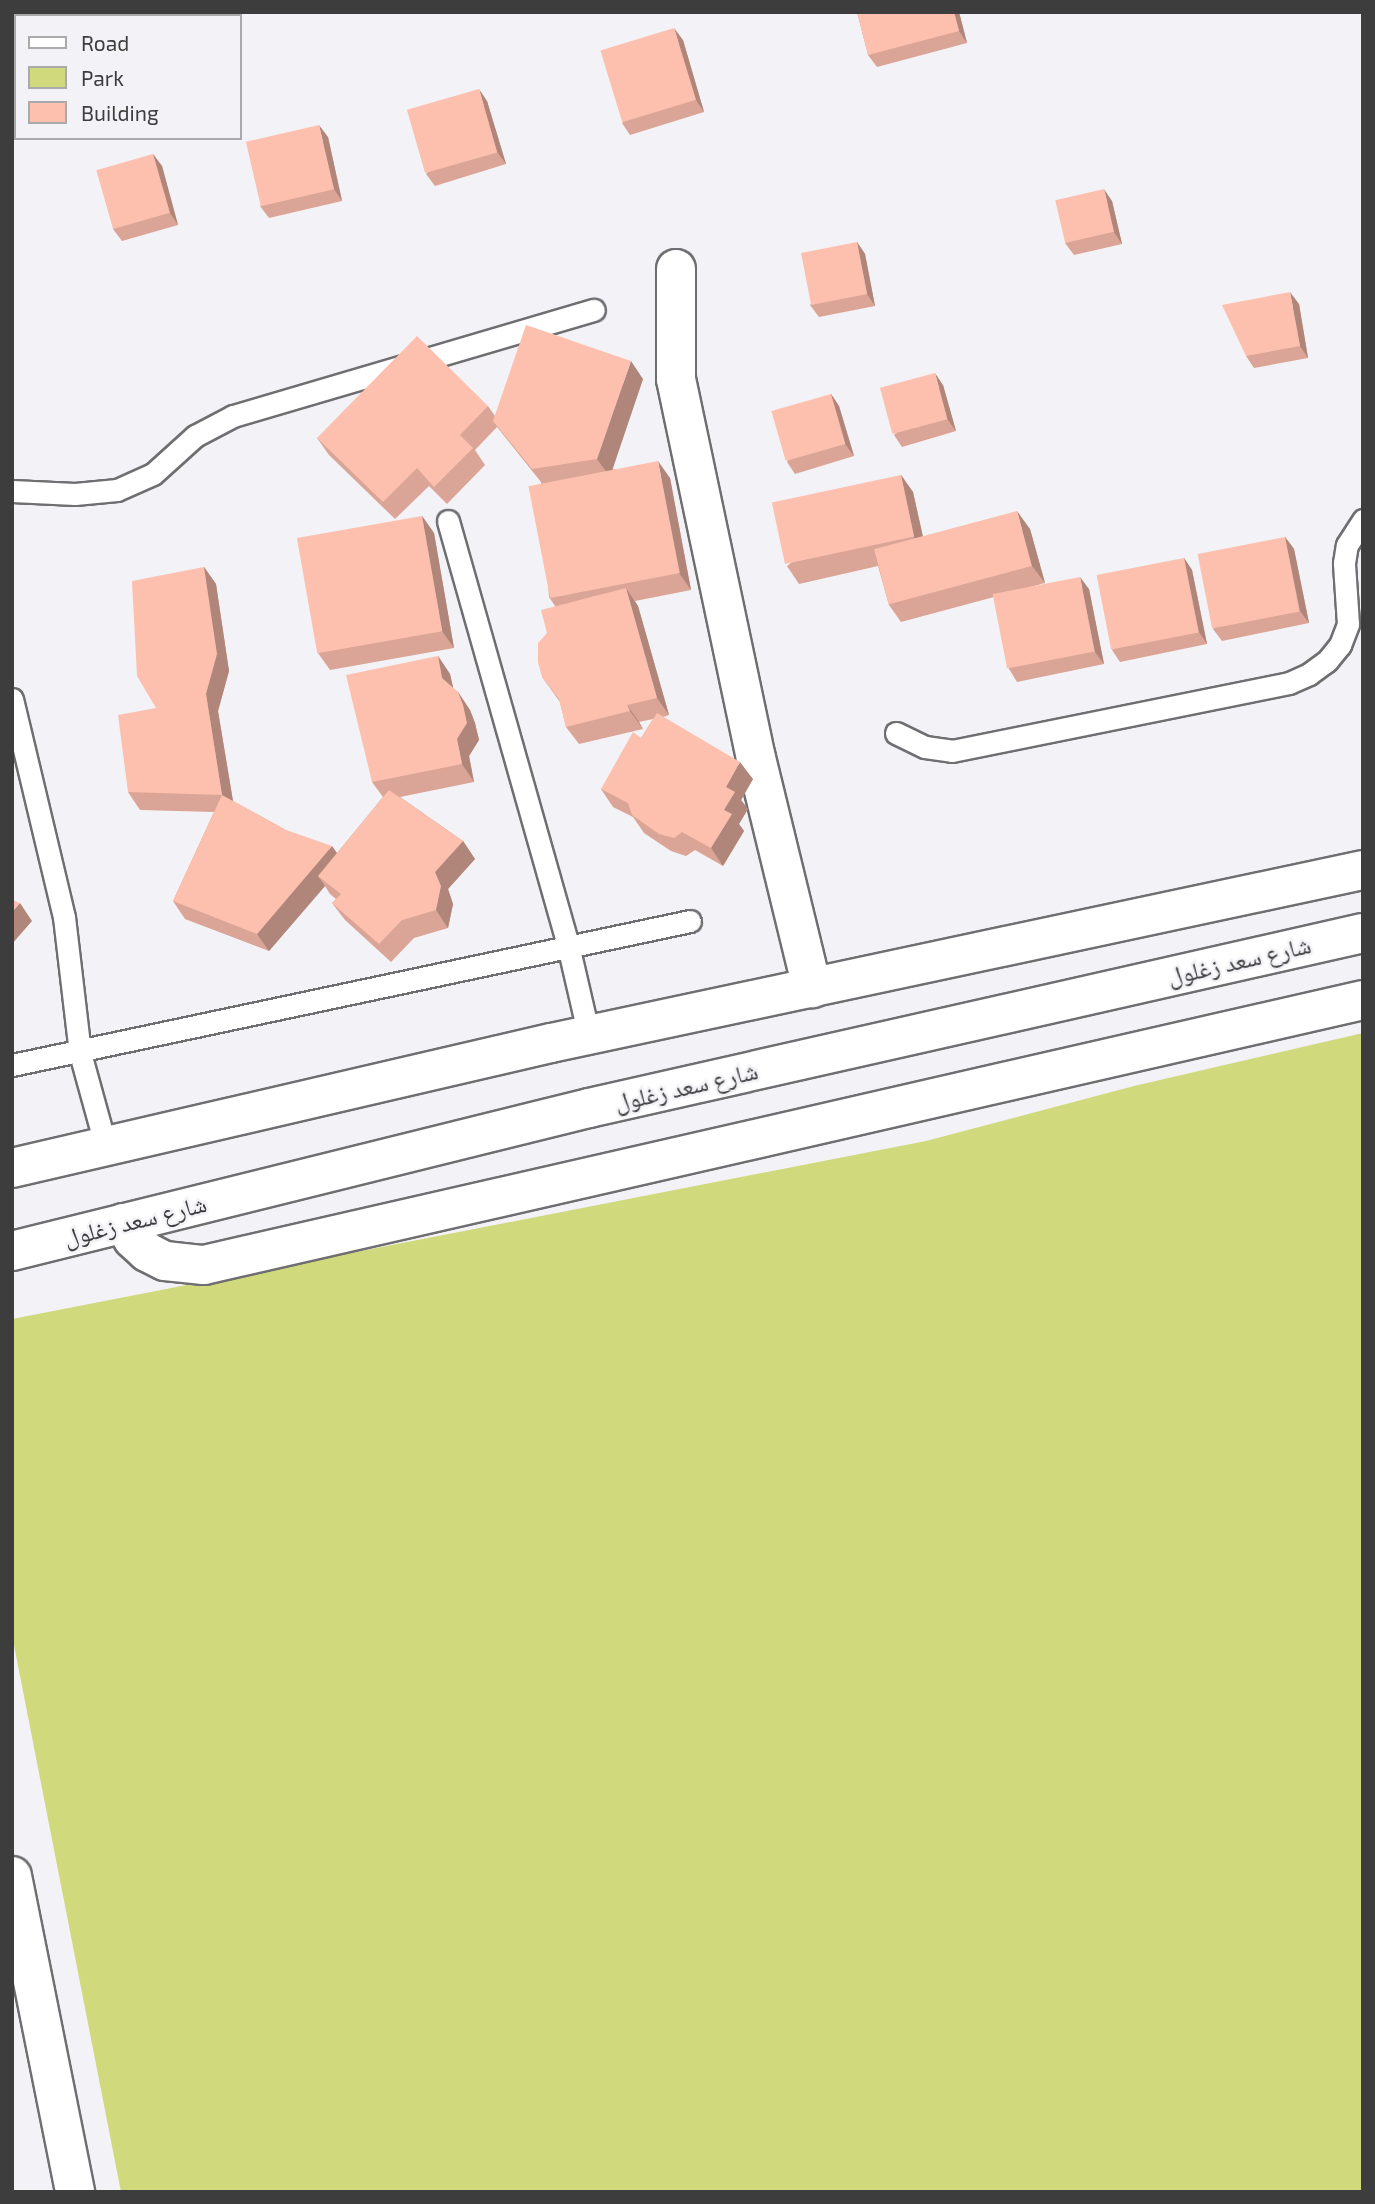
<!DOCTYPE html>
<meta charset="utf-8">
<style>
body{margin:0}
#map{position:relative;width:1375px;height:2204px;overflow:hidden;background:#f3f2f6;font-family:"Exo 2","Noto Naskh Arabic",sans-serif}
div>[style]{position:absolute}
.green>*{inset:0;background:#d1d97d}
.water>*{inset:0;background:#b7dcf3}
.roads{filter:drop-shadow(2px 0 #6f6e71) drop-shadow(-2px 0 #6f6e71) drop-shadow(0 2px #6f6e71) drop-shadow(0 -2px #6f6e71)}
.service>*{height:21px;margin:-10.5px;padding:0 10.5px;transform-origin:10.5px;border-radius:10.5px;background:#fff}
.minor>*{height:38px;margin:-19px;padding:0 19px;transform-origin:19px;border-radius:19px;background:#fff}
.primary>*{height:38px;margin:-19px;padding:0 19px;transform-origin:19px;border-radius:19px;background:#fff}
.wall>*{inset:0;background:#daa596}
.shaded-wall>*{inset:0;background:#b1867a}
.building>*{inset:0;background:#fdc0ae;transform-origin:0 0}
span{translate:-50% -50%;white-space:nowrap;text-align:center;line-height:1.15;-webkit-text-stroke:5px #f3f2f6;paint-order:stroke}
.street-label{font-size:24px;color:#3d3d3e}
.frame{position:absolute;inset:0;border:14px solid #3d3d3e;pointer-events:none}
.legend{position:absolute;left:14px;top:14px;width:228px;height:126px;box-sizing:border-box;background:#f3f2f6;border:2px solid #aaaaac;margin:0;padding:9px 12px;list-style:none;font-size:21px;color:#3d3d3e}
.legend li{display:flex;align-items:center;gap:14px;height:35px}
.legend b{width:35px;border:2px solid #aaaaac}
</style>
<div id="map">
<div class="green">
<div style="clip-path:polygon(1363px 1033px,1363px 2192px,121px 2192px,12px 1635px,12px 1319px,926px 1141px,1134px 1086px)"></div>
</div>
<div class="water">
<div style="clip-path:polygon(12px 12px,205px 12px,191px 16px,16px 16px,16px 61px,12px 62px)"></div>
</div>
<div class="roads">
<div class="service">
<div style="left:12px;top:491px;width:63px;rotate:2.7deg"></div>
<div style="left:75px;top:494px;width:42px;rotate:-5.4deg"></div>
<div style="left:117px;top:490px;width:39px;rotate:-24deg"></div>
<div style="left:153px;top:474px;width:57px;rotate:-42.1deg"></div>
<div style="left:195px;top:436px;width:43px;rotate:-27.8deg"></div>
<div style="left:233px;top:416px;width:376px;rotate:-16.4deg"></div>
<div style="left:448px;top:521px;width:441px;rotate:74.2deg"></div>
<div style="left:568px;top:945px;width:93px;rotate:77deg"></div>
<div style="left:12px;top:699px;width:224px;rotate:76.6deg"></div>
<div style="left:64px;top:917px;width:137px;rotate:83.3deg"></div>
<div style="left:80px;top:1053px;width:94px;rotate:74.6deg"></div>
<div style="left:896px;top:733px;width:32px;rotate:26deg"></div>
<div style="left:925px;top:747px;width:27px;rotate:8deg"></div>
<div style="left:952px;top:751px;width:344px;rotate:-11.4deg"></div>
<div style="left:1289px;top:683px;width:22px;rotate:-24deg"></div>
<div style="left:1309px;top:674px;width:22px;rotate:-36deg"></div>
<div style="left:1327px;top:661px;width:21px;rotate:-51deg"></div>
<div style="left:1340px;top:645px;width:22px;rotate:-69deg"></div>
<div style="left:1348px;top:624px;width:61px;rotate:-93.8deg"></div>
<div style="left:1344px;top:563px;width:18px;rotate:-81deg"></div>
<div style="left:1347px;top:545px;width:30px;rotate:-57deg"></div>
<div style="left:12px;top:1065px;width:693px;rotate:-11.99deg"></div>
</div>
<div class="minor">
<div style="left:676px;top:269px;width:110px;rotate:90deg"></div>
<div style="left:676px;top:379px;width:387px;rotate:78.1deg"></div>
<div style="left:756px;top:758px;width:237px;rotate:76.3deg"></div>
<div style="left:123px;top:1223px;width:19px;rotate:58deg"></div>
<div style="left:133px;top:1239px;width:19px;rotate:43deg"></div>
<div style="left:147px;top:1252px;width:20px;rotate:27deg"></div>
<div style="left:165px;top:1261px;width:39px;rotate:6deg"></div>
<div style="left:204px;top:1265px;width:1189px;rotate:-12.88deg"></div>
<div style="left:12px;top:1876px;width:322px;rotate:78.7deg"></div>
</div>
<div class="primary">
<div style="left:12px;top:1168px;width:553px;rotate:-13.06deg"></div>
<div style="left:551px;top:1043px;width:830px;rotate:-12.03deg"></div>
<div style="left:12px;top:1251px;width:594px;rotate:-13.92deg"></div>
<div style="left:589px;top:1108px;width:794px;rotate:-12.74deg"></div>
</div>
</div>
<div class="wall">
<div style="clip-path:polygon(857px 12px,959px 12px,967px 43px,877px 67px,868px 55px)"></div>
<div style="clip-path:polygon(683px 40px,704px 112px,630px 135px,622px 123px)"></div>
<div style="clip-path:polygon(487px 101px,506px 164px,435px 186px,426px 174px)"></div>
<div style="clip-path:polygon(328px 137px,342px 201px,269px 218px,260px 206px)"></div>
<div style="clip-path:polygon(153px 154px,162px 166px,178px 225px,122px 241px,113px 229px)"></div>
<div style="clip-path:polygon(1112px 201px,1122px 244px,1074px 255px,1065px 243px)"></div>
<div style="clip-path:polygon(857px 242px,865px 254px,875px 306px,819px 317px,810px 305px)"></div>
<div style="clip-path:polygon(1299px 304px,1308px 358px,1254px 368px,1246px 356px)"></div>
<div style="clip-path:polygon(643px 379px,612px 469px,670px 478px,691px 590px,635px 601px,638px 606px,669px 715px,663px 717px,753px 779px,741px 800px,748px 809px,739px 824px,744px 831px,723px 866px,695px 850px,686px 856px,671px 851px,644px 833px,633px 817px,613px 807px,601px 789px,641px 738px,653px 719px,639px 722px,643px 729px,579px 744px,566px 727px,560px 702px,542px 677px,547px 633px,555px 606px,549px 597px,541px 482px,497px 427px,475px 450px,485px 465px,447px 504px,429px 486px,395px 519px,329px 455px,317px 438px,488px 406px,495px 416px)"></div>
<div style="clip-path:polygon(943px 385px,956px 431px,902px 447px,894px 435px)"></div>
<div style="clip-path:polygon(831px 394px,839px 406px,854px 456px,795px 474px,787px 462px)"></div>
<div style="clip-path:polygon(901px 475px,913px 492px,923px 537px,1030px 529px,1045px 583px,1023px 589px,1089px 589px,1104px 664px,1017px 682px,1009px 669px,994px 597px,901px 622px,889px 605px,878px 566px,799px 584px,787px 566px)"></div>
<div style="clip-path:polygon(422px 516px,434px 533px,454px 648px,330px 670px,318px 653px)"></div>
<div style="clip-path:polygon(1285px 537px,1294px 549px,1309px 623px,1222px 641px,1213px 629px)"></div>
<div style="clip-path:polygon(1184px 558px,1192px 570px,1207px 644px,1120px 662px,1112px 650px)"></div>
<div style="clip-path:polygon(204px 567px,216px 584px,229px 671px,218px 711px,233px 801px,286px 830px,337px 853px,383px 797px,372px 782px,438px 656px,450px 674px,453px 688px,458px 692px,470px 710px,475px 723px,479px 740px,469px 756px,474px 782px,400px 797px,463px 841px,475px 859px,448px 889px,453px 904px,448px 928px,414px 938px,391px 962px,345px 920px,332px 903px,336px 899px,330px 894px,325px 886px,269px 951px,185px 919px,173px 901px,214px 812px,140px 810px,128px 792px)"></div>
</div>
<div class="shaded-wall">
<div style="clip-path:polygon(954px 12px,959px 12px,967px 43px,959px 31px)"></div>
<div style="clip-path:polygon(674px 28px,683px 40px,704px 112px,696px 100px)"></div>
<div style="clip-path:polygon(479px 89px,487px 101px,506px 164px,497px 152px)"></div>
<div style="clip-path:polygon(319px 125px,328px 137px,342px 201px,334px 189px)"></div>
<div style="clip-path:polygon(153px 154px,162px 166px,178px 225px,170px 213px)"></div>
<div style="clip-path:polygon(1104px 189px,1112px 201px,1122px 244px,1114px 232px)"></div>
<div style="clip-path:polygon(857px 242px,865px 254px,875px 306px,867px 294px)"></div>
<div style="clip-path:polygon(1290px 292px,1299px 304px,1308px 358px,1300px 346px)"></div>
<div style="clip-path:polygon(631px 361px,643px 379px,610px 477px,597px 459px)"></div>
<div style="clip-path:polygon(935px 373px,943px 385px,956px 431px,947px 419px)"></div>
<div style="clip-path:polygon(831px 394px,839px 406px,854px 456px,845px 444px)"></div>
<div style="clip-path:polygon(658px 461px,670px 478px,691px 590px,679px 573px)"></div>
<div style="clip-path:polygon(901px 475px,913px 492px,927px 555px,914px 537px)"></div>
<div style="clip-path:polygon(1017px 511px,1030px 529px,1045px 583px,1032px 566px)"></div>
<div style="clip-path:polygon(422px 516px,434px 533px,454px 648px,442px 631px)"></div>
<div style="clip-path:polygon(1285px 537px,1294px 549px,1309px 623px,1300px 611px)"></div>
<div style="clip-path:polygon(1184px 558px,1192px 570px,1207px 644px,1199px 632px)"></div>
<div style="clip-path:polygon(204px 567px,216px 584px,229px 671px,218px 711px,235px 813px,222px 795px,206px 694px)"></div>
<div style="clip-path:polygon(1080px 577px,1089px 589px,1104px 664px,1095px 652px)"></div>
<div style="clip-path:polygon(626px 588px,638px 606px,669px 715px,657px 698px)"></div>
<div style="clip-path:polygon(438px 656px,450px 674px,455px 696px,442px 678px)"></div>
<div style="clip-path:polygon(458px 692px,470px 710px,475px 723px,479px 740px,469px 756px,474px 782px,462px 764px,457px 739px)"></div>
<div style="clip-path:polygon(627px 705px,639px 722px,643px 729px,630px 711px)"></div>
<div style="clip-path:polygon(740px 762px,753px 779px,741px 800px,748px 809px,739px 824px,744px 831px,723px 866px,711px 848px,724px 810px,726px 787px)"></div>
<div style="clip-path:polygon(463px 841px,475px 859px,448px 889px,453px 904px,448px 928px,436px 910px,435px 872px)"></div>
<div style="clip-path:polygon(332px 846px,344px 863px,318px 876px,325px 886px,269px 951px,257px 934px)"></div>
<div style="clip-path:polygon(20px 903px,32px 921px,12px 944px,12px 912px)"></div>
</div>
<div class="building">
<div style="clip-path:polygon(857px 12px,954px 12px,959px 31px,868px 55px)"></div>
<div style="left:674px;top:28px;width:75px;height:77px;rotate:73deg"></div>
<div style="left:479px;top:89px;width:66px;height:75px;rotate:74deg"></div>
<div style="left:319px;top:125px;width:66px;height:75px;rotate:77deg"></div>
<div style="left:153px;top:154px;width:61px;height:59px;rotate:74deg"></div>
<div style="left:1104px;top:189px;width:44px;height:50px;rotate:77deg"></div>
<div style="left:857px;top:242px;width:53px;height:57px;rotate:79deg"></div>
<div style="clip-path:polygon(1290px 292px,1300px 346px,1246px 356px,1222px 305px)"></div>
<div style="clip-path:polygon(526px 325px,631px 361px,597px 459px,532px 469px,493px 421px)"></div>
<div style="clip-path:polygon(417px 336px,488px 406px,460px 435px,473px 448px,434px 487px,417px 468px,383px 502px,317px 438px)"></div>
<div style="left:935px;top:373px;width:48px;height:57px;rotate:75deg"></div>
<div style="left:831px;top:394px;width:52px;height:62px;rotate:74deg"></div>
<div style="left:658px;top:461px;width:114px;height:132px;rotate:79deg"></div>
<div style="left:901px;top:475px;width:63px;height:132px;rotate:78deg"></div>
<div style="left:1017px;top:511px;width:57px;height:148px;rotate:75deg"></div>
<div style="left:422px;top:516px;width:117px;height:127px;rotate:80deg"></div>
<div style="left:1285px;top:537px;width:76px;height:89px;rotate:79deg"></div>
<div style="left:1184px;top:558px;width:76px;height:89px;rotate:79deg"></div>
<div style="clip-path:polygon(204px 567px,217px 654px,206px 694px,222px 795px,128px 792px,118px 715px,156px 708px,137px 676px,132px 581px)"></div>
<div style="left:1080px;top:577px;width:76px;height:89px;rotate:79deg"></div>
<div style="clip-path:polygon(626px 588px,657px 698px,627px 705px,630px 711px,566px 727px,559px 699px,542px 677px,538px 662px,538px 643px,547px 633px,541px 610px)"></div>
<div style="clip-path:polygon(438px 656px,442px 678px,458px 692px,463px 705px,467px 723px,457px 739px,462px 764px,372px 782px,346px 675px)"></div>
<div style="clip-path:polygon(657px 713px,740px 762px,726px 787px,735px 792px,724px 810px,732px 814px,711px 848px,682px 832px,674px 838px,659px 834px,632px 815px,628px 803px,601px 789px,633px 732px,641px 738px)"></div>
<div style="clip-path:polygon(389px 790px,463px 841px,435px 872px,441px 886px,436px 910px,402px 920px,379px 944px,332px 903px,341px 894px,318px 876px)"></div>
<div style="clip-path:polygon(222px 795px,286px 830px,332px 846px,257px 934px,173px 901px)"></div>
<div style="clip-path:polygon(12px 900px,20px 903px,12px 912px)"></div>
</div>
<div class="street-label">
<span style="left:1239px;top:960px;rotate:-13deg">شارع سعد زغلول</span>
<span style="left:686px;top:1086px;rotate:-13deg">شارع سعد زغلول</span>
<span style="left:135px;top:1220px;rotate:-14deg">شارع سعد زغلول</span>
</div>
<div class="frame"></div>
<ul class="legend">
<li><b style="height:9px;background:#fff"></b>Road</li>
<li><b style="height:19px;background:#d1d97d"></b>Park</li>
<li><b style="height:19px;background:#fdc0ae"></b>Building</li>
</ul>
</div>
